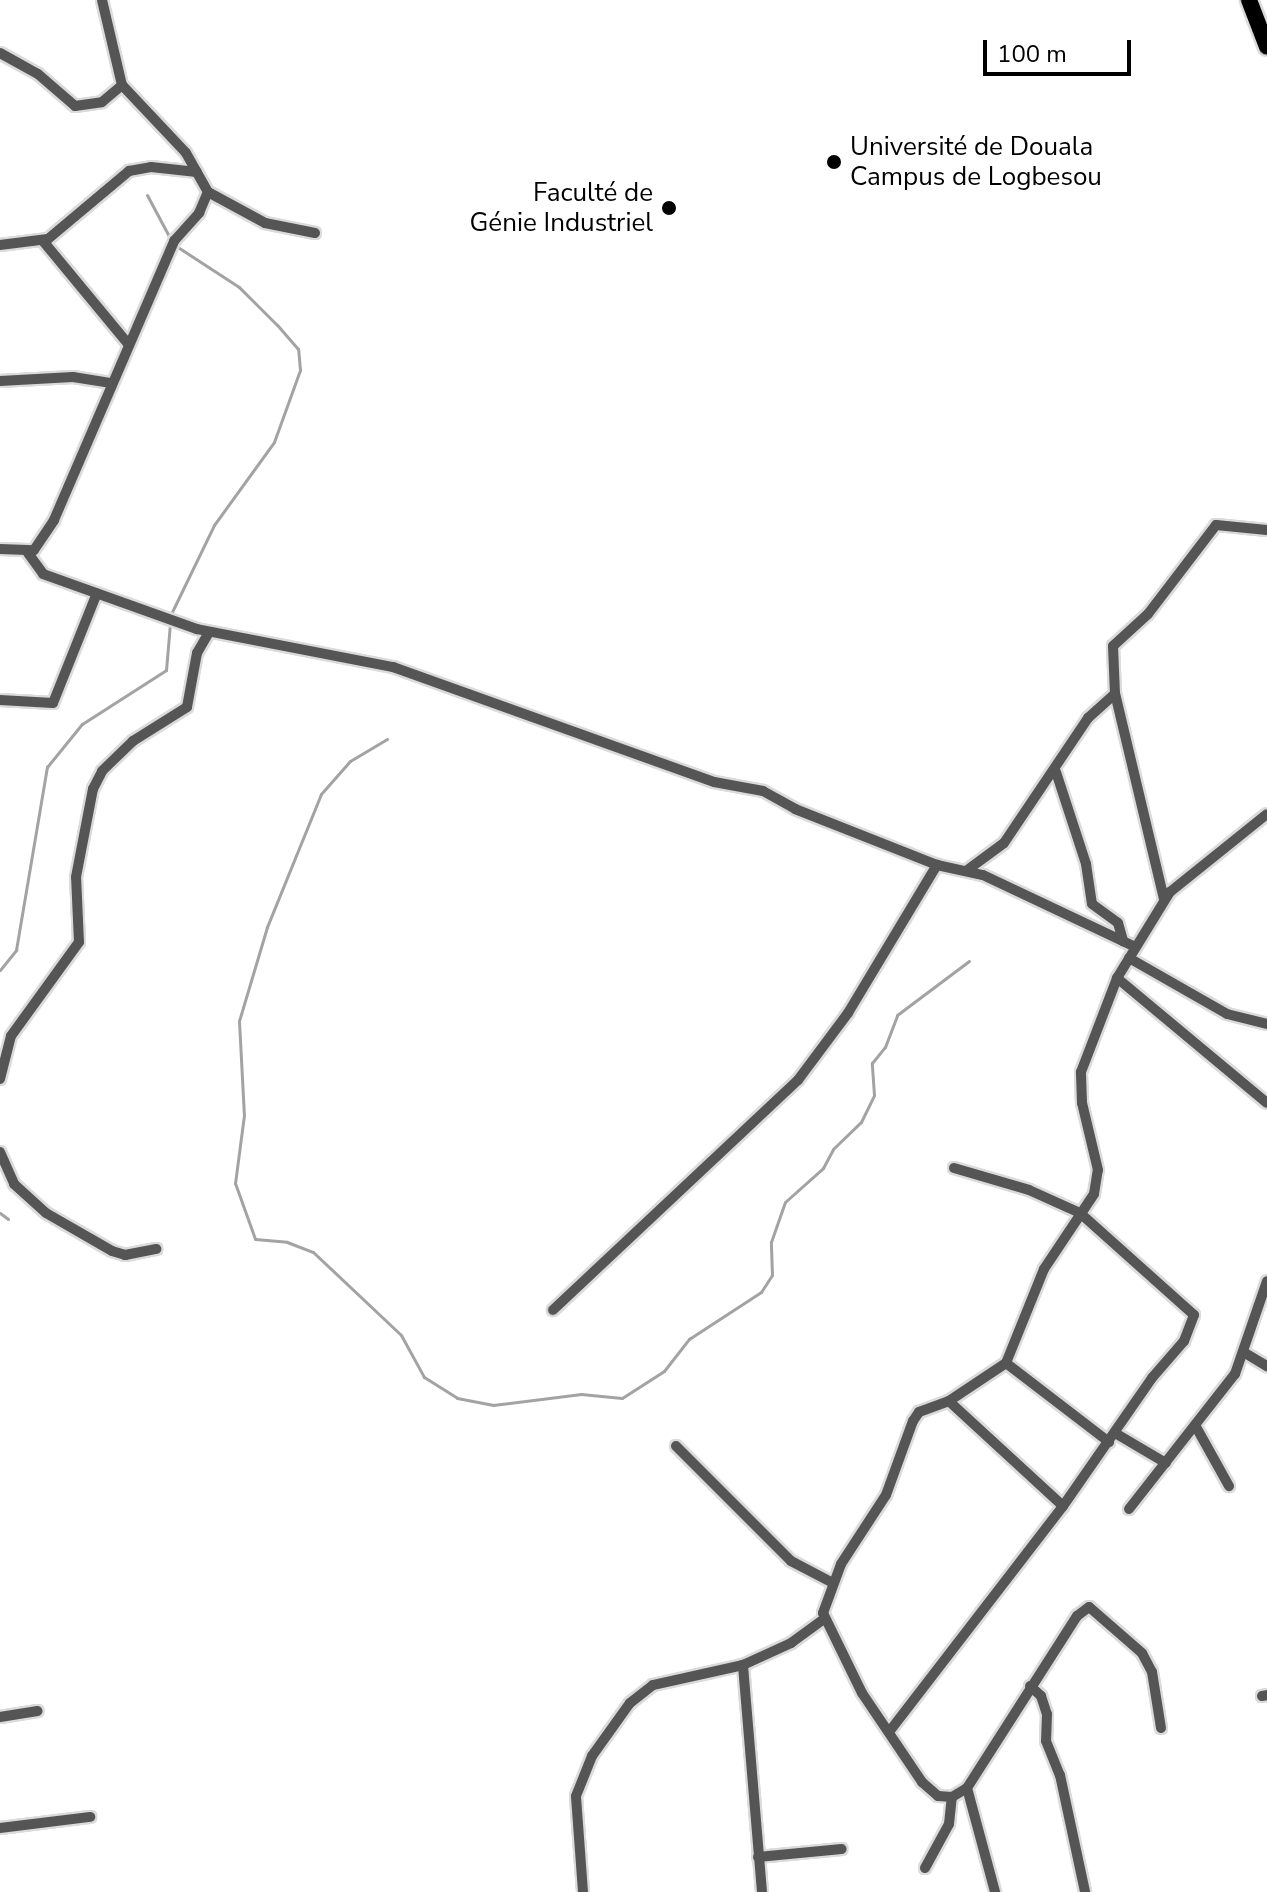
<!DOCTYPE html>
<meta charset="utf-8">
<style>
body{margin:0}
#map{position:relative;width:1267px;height:1892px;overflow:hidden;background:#fff;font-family:"Nunito Sans",sans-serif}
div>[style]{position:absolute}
.stream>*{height:3px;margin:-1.5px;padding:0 1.5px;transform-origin:1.5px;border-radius:1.5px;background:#a3a3a3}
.roads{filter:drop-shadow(2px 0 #dbdbdb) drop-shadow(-2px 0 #dbdbdb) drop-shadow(0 2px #dbdbdb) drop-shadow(0 -2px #dbdbdb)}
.street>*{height:10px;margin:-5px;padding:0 5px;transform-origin:5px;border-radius:5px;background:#555}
.primary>*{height:16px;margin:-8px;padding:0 8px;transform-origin:8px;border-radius:8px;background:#000}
.dots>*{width:22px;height:22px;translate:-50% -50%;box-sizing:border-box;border:4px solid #fff;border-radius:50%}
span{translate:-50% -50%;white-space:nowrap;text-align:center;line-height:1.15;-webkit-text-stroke:6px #fff;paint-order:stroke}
.poi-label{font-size:26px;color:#000}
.left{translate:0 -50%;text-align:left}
.right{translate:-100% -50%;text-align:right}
.scale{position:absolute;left:983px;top:40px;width:148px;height:36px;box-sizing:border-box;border:4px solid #000;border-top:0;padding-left:10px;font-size:24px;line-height:28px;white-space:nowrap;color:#000;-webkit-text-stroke:6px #fff;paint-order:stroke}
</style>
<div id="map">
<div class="stream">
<div style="left:147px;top:195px;width:51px;rotate:61.9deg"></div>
<div style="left:170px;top:616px;width:101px;rotate:-64.2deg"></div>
<div style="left:214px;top:525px;width:102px;rotate:-54.1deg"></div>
<div style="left:274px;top:442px;width:77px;rotate:-70.1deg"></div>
<div style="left:300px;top:370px;width:21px;rotate:-95deg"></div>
<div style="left:298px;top:349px;width:32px;rotate:-131deg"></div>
<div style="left:277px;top:325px;width:54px;rotate:-135deg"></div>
<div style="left:239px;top:287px;width:75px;rotate:-146.9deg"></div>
<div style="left:387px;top:739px;width:43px;rotate:149.3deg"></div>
<div style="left:350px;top:761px;width:44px;rotate:131.3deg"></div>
<div style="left:321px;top:794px;width:144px;rotate:112.1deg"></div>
<div style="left:267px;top:927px;width:98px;rotate:106.6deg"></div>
<div style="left:239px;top:1021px;width:94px;rotate:87deg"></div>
<div style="left:244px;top:1115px;width:69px;rotate:97.5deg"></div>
<div style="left:235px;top:1183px;width:59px;rotate:70.3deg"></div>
<div style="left:255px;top:1239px;width:32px;rotate:5deg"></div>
<div style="left:287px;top:1242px;width:28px;rotate:21deg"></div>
<div style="left:313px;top:1252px;width:121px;rotate:43.3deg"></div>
<div style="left:401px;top:1335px;width:48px;rotate:61.3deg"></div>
<div style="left:424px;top:1377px;width:39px;rotate:32deg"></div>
<div style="left:457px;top:1398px;width:37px;rotate:11deg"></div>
<div style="left:493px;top:1405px;width:89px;rotate:-7.1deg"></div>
<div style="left:581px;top:1394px;width:41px;rotate:5.6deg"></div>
<div style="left:622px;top:1398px;width:50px;rotate:-32.7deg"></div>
<div style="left:664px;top:1371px;width:41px;rotate:-52deg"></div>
<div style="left:689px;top:1339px;width:86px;rotate:-33.1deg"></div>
<div style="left:761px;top:1292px;width:20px;rotate:-57deg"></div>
<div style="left:772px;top:1275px;width:33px;rotate:-92deg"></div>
<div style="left:771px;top:1242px;width:42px;rotate:-70.7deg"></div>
<div style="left:785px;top:1202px;width:51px;rotate:-41.8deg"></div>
<div style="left:823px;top:1168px;width:21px;rotate:-62deg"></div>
<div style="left:833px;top:1149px;width:39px;rotate:-44deg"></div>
<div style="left:861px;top:1122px;width:30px;rotate:-64deg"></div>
<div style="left:874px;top:1095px;width:32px;rotate:-94deg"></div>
<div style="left:872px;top:1063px;width:21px;rotate:-51deg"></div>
<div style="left:885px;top:1047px;width:34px;rotate:-69deg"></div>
<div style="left:897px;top:1015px;width:90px;rotate:-36.9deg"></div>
<div style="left:0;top:970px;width:26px;rotate:-51deg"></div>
<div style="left:16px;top:950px;width:186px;rotate:-80.4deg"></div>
<div style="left:47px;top:767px;width:55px;rotate:-50.9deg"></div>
<div style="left:82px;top:724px;width:100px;rotate:-32.7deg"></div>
<div style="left:166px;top:670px;width:47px;rotate:-85.1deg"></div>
<div style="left:0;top:1213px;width:10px;rotate:37deg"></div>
</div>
<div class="roads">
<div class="street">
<div style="left:102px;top:0;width:87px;rotate:76.8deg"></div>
<div style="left:122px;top:85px;width:93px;rotate:46.7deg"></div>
<div style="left:186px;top:153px;width:45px;rotate:60.6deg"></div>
<div style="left:208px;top:192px;width:65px;rotate:28.5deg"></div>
<div style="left:265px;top:223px;width:51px;rotate:11.3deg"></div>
<div style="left:0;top:53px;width:43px;rotate:28.9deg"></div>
<div style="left:38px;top:74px;width:49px;rotate:40.9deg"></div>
<div style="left:75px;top:106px;width:27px;rotate:-8deg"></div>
<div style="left:102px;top:102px;width:26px;rotate:-40deg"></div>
<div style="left:43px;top:241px;width:135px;rotate:50.4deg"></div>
<div style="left:0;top:245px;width:48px;rotate:-7.1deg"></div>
<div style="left:48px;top:239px;width:106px;rotate:-40deg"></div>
<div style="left:129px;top:171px;width:22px;rotate:-10deg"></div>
<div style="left:151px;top:167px;width:46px;rotate:6.2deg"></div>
<div style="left:0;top:381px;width:73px;rotate:-3.1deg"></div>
<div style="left:73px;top:377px;width:39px;rotate:9deg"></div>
<div style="left:0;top:549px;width:34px;rotate:2deg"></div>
<div style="left:34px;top:550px;width:36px;rotate:-56deg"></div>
<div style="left:54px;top:520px;width:304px;rotate:-66.7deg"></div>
<div style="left:174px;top:241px;width:38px;rotate:-48deg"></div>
<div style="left:199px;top:213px;width:23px;rotate:-67deg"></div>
<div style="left:28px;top:553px;width:26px;rotate:54deg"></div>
<div style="left:43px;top:574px;width:164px;rotate:19.7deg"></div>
<div style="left:197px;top:629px;width:200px;rotate:11deg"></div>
<div style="left:393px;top:667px;width:341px;rotate:19.7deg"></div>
<div style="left:714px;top:782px;width:50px;rotate:10.4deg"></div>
<div style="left:763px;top:791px;width:37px;rotate:29deg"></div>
<div style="left:795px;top:809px;width:153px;rotate:21.5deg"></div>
<div style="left:937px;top:865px;width:47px;rotate:12.3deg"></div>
<div style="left:983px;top:875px;width:168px;rotate:25.3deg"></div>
<div style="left:0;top:700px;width:53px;rotate:3.2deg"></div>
<div style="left:53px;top:703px;width:118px;rotate:-68.2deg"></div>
<div style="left:1056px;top:772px;width:97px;rotate:71.9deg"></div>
<div style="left:1086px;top:864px;width:40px;rotate:81.5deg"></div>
<div style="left:1092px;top:904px;width:32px;rotate:36deg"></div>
<div style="left:1118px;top:923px;width:19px;rotate:74deg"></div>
<div style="left:966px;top:871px;width:47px;rotate:-36.4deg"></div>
<div style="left:1004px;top:843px;width:151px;rotate:-56.1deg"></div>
<div style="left:1088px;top:718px;width:36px;rotate:-42deg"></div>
<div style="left:1164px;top:899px;width:211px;rotate:-103.4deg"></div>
<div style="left:1115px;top:694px;width:48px;rotate:-92.4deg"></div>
<div style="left:1113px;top:646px;width:47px;rotate:-42.4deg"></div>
<div style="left:1148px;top:614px;width:112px;rotate:-52.6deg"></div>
<div style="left:1216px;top:525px;width:51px;rotate:5.6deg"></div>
<div style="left:1129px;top:958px;width:113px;rotate:29.7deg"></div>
<div style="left:1227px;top:1014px;width:41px;rotate:14deg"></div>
<div style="left:1117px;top:978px;width:195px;rotate:39.8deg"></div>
<div style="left:0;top:1079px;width:44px;rotate:-75.7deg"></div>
<div style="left:11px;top:1036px;width:116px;rotate:-54.1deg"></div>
<div style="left:79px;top:942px;width:65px;rotate:-92.6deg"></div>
<div style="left:76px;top:877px;width:90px;rotate:-79.1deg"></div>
<div style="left:93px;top:789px;width:20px;rotate:-63deg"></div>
<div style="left:102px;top:771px;width:43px;rotate:-44.1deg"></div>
<div style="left:133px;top:741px;width:64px;rotate:-32.2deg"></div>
<div style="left:187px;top:707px;width:55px;rotate:-79.5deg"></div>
<div style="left:197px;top:653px;width:24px;rotate:-60deg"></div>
<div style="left:0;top:1152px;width:35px;rotate:66deg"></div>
<div style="left:14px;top:1184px;width:43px;rotate:42.2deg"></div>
<div style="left:46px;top:1213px;width:76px;rotate:29.9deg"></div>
<div style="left:112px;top:1251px;width:14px;rotate:17deg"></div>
<div style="left:125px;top:1255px;width:32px;rotate:-11deg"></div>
<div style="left:954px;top:1168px;width:78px;rotate:16.3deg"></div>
<div style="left:1029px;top:1190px;width:56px;rotate:24.3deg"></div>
<div style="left:1080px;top:1213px;width:153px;rotate:41.8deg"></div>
<div style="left:1194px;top:1315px;width:28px;rotate:111deg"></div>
<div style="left:1184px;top:1341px;width:49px;rotate:130.9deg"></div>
<div style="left:1152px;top:1378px;width:156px;rotate:124.8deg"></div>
<div style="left:553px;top:1310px;width:336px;rotate:-43.2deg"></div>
<div style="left:798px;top:1080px;width:84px;rotate:-53.3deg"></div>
<div style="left:848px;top:1013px;width:173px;rotate:-59deg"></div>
<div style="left:1245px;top:1353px;width:26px;rotate:31deg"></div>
<div style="left:1006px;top:1363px;width:130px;rotate:37.5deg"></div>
<div style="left:1195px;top:1425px;width:70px;rotate:60.9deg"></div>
<div style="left:1115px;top:1433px;width:59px;rotate:30.5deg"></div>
<div style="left:676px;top:1446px;width:163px;rotate:45deg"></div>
<div style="left:791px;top:1561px;width:45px;rotate:27.7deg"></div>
<div style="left:1129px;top:1509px;width:172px;rotate:-51.9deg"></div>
<div style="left:1235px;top:1374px;width:98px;rotate:-71deg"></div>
<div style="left:1030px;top:1686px;width:15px;rotate:42deg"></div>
<div style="left:1041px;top:1696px;width:19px;rotate:72deg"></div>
<div style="left:1047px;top:1714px;width:27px;rotate:92deg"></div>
<div style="left:1046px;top:1741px;width:37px;rotate:68deg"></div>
<div style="left:1060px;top:1775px;width:120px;rotate:77.9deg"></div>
<div style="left:1262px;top:1696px;width:5px;rotate:-11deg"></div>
<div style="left:0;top:1717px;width:38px;rotate:-9deg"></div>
<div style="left:1161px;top:1728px;width:57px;rotate:-99.1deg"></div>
<div style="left:1152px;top:1672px;width:21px;rotate:-118deg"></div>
<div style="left:1142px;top:1653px;width:70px;rotate:-139deg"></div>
<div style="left:1089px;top:1607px;width:15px;rotate:143deg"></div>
<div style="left:1077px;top:1616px;width:204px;rotate:122.6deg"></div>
<div style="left:967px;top:1788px;width:17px;rotate:149deg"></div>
<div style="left:952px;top:1797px;width:14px;rotate:-176deg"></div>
<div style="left:938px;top:1796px;width:21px;rotate:-139deg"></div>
<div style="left:922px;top:1782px;width:107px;rotate:-124deg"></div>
<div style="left:862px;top:1693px;width:89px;rotate:-116deg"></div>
<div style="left:823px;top:1613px;width:52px;rotate:-69.8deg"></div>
<div style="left:841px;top:1564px;width:82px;rotate:-56.9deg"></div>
<div style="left:886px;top:1495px;width:79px;rotate:-70deg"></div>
<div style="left:913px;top:1421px;width:11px;rotate:-56deg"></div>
<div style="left:919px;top:1412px;width:32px;rotate:-20deg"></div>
<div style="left:949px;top:1401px;width:69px;rotate:-33.7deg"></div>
<div style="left:1006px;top:1363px;width:101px;rotate:-68deg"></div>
<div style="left:1044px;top:1269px;width:90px;rotate:-56.3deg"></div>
<div style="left:1094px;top:1194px;width:24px;rotate:-81deg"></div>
<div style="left:1098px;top:1170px;width:69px;rotate:-103.4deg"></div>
<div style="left:1082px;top:1103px;width:31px;rotate:-92deg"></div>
<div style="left:1081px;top:1072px;width:101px;rotate:-69deg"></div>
<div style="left:1117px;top:978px;width:101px;rotate:-58.4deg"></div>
<div style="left:1170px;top:892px;width:124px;rotate:-38.8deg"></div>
<div style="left:889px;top:1732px;width:285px;rotate:-52.4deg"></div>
<div style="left:1063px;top:1506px;width:155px;rotate:-137.4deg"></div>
<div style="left:967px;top:1788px;width:108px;rotate:74.9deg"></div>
<div style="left:0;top:1828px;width:91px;rotate:-7deg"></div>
<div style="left:758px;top:1857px;width:84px;rotate:-5.4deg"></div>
<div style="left:925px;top:1868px;width:50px;rotate:-61.4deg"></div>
<div style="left:949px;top:1824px;width:27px;rotate:-84deg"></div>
<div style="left:583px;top:1892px;width:96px;rotate:-94.2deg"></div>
<div style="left:576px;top:1796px;width:43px;rotate:-68.2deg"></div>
<div style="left:592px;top:1756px;width:65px;rotate:-54.4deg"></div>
<div style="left:630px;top:1703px;width:29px;rotate:-38deg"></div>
<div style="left:653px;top:1685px;width:92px;rotate:-12.5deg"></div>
<div style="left:762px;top:1892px;width:228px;rotate:-94.8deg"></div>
<div style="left:743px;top:1665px;width:53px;rotate:-24.6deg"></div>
<div style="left:791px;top:1643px;width:39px;rotate:-36deg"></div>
</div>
<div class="primary">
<div style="left:1249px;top:0;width:50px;rotate:69deg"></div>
</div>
</div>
<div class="dots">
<div style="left:834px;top:162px;background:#000"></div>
<div style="left:669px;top:208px;background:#000"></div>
</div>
<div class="poi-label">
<span class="left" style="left:850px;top:162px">Université de Douala<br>Campus de Logbesou</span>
<span class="right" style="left:653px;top:208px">Faculté de<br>Génie Industriel</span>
</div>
<div class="scale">100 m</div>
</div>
